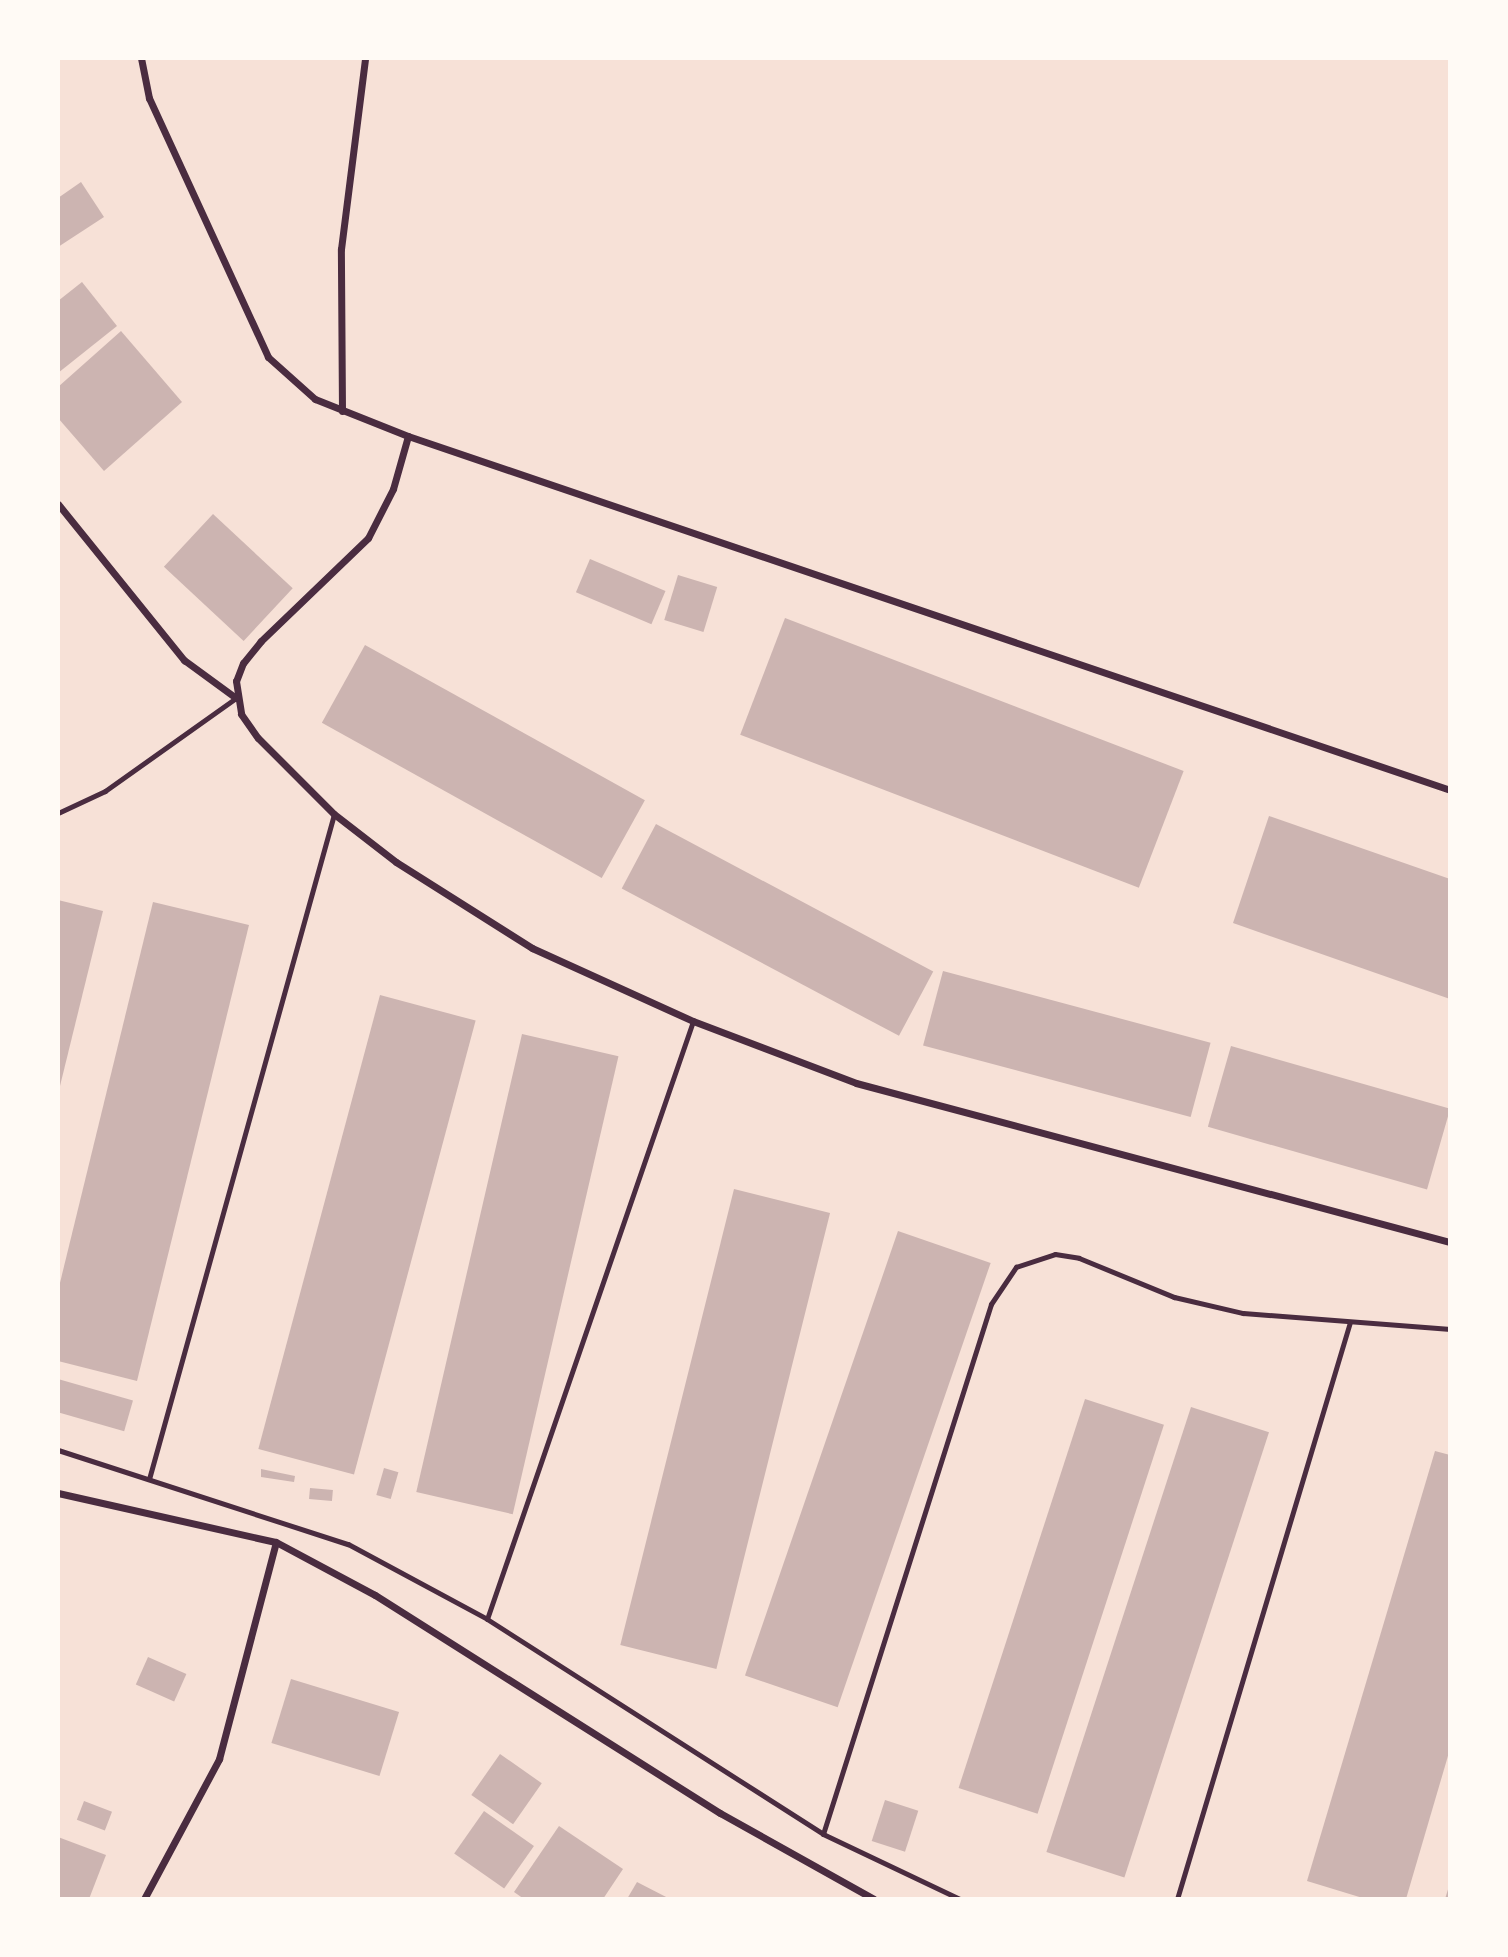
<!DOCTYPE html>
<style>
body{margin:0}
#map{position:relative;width:1508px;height:1957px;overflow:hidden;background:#f7e1d7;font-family:Raleway,sans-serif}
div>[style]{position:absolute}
.building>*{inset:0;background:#ccb4b1;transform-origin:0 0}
.service>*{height:5px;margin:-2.5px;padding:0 2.5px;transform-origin:2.5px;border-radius:2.5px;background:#4a2c40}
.minor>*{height:7px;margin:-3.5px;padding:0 3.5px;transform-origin:3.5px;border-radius:3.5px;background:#4a2c40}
span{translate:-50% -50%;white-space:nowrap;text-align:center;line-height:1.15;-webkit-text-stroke:5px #fffaf5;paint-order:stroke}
.frame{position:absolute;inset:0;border:60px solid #fffaf5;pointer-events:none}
</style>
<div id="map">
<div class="building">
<div style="clip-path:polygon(81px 182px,104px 217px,58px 247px,58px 198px)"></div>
<div style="clip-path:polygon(82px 282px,117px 326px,58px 373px,58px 301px)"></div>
<div style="clip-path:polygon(121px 331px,182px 402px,104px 471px,58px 418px,58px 387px)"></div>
<div style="left:213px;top:514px;width:109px;height:72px;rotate:43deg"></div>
<div style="left:590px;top:559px;width:82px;height:36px;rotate:23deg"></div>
<div style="left:678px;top:575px;width:41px;height:47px;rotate:17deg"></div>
<div style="left:785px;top:618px;width:427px;height:125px;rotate:21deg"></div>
<div style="left:365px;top:645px;width:320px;height:89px;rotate:29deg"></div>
<div style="clip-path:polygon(1269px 816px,1450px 879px,1450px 999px,1233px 923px)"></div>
<div style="left:656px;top:824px;width:314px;height:73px;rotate:28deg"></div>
<div style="clip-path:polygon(58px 900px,103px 911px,59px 1090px,58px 1090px)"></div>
<div style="clip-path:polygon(153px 902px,249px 925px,137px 1381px,58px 1361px,58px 1291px)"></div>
<div style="left:943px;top:971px;width:277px;height:77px;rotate:15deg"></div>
<div style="left:380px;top:995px;width:99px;height:470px;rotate:15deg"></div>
<div style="left:522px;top:1034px;width:99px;height:470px;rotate:13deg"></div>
<div style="left:1231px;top:1046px;width:228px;height:84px;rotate:16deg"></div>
<div style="left:734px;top:1189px;width:99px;height:470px;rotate:14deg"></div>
<div style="left:898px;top:1231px;width:98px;height:470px;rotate:19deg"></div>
<div style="left:58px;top:1379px;width:78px;height:32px;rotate:16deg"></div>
<div style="left:1085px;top:1399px;width:83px;height:409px;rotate:18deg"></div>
<div style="left:1191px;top:1407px;width:82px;height:468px;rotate:18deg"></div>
<div style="clip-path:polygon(1435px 1451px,1450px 1455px,1450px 1749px,1406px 1899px,1366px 1899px,1307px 1881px)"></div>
<div style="left:384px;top:1468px;width:15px;height:28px;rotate:16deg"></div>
<div style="clip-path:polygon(261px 1469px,295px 1476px,294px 1482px,261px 1477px)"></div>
<div style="left:310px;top:1488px;width:23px;height:11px;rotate:5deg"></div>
<div style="left:148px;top:1657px;width:42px;height:30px;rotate:24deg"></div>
<div style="left:291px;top:1679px;width:113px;height:67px;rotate:17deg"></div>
<div style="left:500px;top:1754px;width:51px;height:50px;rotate:35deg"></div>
<div style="left:885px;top:1800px;width:35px;height:43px;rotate:18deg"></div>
<div style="left:84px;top:1801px;width:30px;height:20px;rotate:21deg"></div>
<div style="left:484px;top:1811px;width:61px;height:52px;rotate:35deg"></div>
<div style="clip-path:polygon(559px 1826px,623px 1869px,603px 1899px,524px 1899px,514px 1892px)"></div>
<div style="clip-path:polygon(58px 1837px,106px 1855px,89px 1899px,58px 1899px)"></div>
<div style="clip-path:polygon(637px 1882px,670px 1899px,627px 1899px)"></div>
<div style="clip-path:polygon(1450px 1883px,1450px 1899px,1445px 1899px)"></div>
</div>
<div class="service">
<div style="left:58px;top:813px;width:52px;rotate:-25.1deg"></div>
<div style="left:105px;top:791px;width:161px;rotate:-35.4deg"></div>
<div style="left:58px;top:1450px;width:305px;rotate:18deg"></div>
<div style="left:348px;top:1544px;width:158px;rotate:28.3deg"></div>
<div style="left:487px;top:1619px;width:399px;rotate:32.6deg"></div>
<div style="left:823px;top:1834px;width:152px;rotate:25.4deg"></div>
<div style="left:149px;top:1479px;width:690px;rotate:-74.45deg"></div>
<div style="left:487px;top:1619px;width:632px;rotate:-70.99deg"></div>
<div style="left:823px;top:1834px;width:556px;rotate:-72.41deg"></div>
<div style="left:991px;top:1304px;width:45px;rotate:-56deg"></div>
<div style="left:1016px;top:1267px;width:41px;rotate:-18.4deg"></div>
<div style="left:1055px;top:1254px;width:24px;rotate:9deg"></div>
<div style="left:1079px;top:1258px;width:103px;rotate:22.3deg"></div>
<div style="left:1174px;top:1297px;width:71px;rotate:13.1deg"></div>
<div style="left:1243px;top:1313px;width:208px;rotate:4.4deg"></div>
<div style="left:1177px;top:1899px;width:602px;rotate:-73.31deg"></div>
</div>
<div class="minor">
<div style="left:141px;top:58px;width:41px;rotate:78.7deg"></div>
<div style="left:149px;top:98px;width:285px;rotate:65.3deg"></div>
<div style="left:268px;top:357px;width:63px;rotate:41.8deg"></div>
<div style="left:315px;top:399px;width:100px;rotate:21.7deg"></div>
<div style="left:408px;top:436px;width:1100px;rotate:18.76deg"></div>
<div style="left:342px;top:411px;width:162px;rotate:-90.4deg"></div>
<div style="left:341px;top:249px;width:193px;rotate:-82.8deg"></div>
<div style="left:408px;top:436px;width:55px;rotate:105.8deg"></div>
<div style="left:393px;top:489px;width:55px;rotate:117deg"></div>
<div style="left:368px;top:538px;width:149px;rotate:136.1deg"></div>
<div style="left:261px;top:641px;width:28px;rotate:129deg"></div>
<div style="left:243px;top:663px;width:19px;rotate:111deg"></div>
<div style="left:236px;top:681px;width:33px;rotate:81deg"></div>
<div style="left:241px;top:714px;width:29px;rotate:55deg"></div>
<div style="left:258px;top:738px;width:107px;rotate:45deg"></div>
<div style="left:334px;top:814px;width:78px;rotate:37.7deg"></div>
<div style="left:396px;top:862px;width:161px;rotate:32.3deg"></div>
<div style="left:532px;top:948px;width:177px;rotate:24.4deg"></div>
<div style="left:693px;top:1021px;width:174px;rotate:20.8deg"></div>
<div style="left:856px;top:1083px;width:615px;rotate:14.99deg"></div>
<div style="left:58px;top:504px;width:201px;rotate:51.1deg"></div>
<div style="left:184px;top:660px;width:64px;rotate:36.2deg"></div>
<div style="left:58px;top:1493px;width:223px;rotate:12.7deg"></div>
<div style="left:276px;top:1542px;width:112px;rotate:28.2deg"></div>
<div style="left:375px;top:1595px;width:408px;rotate:32.3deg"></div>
<div style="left:720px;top:1813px;width:176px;rotate:29.2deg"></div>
<div style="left:144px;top:1899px;width:159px;rotate:-61.8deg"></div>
<div style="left:219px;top:1759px;width:224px;rotate:-75.3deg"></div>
</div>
<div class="frame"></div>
</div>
